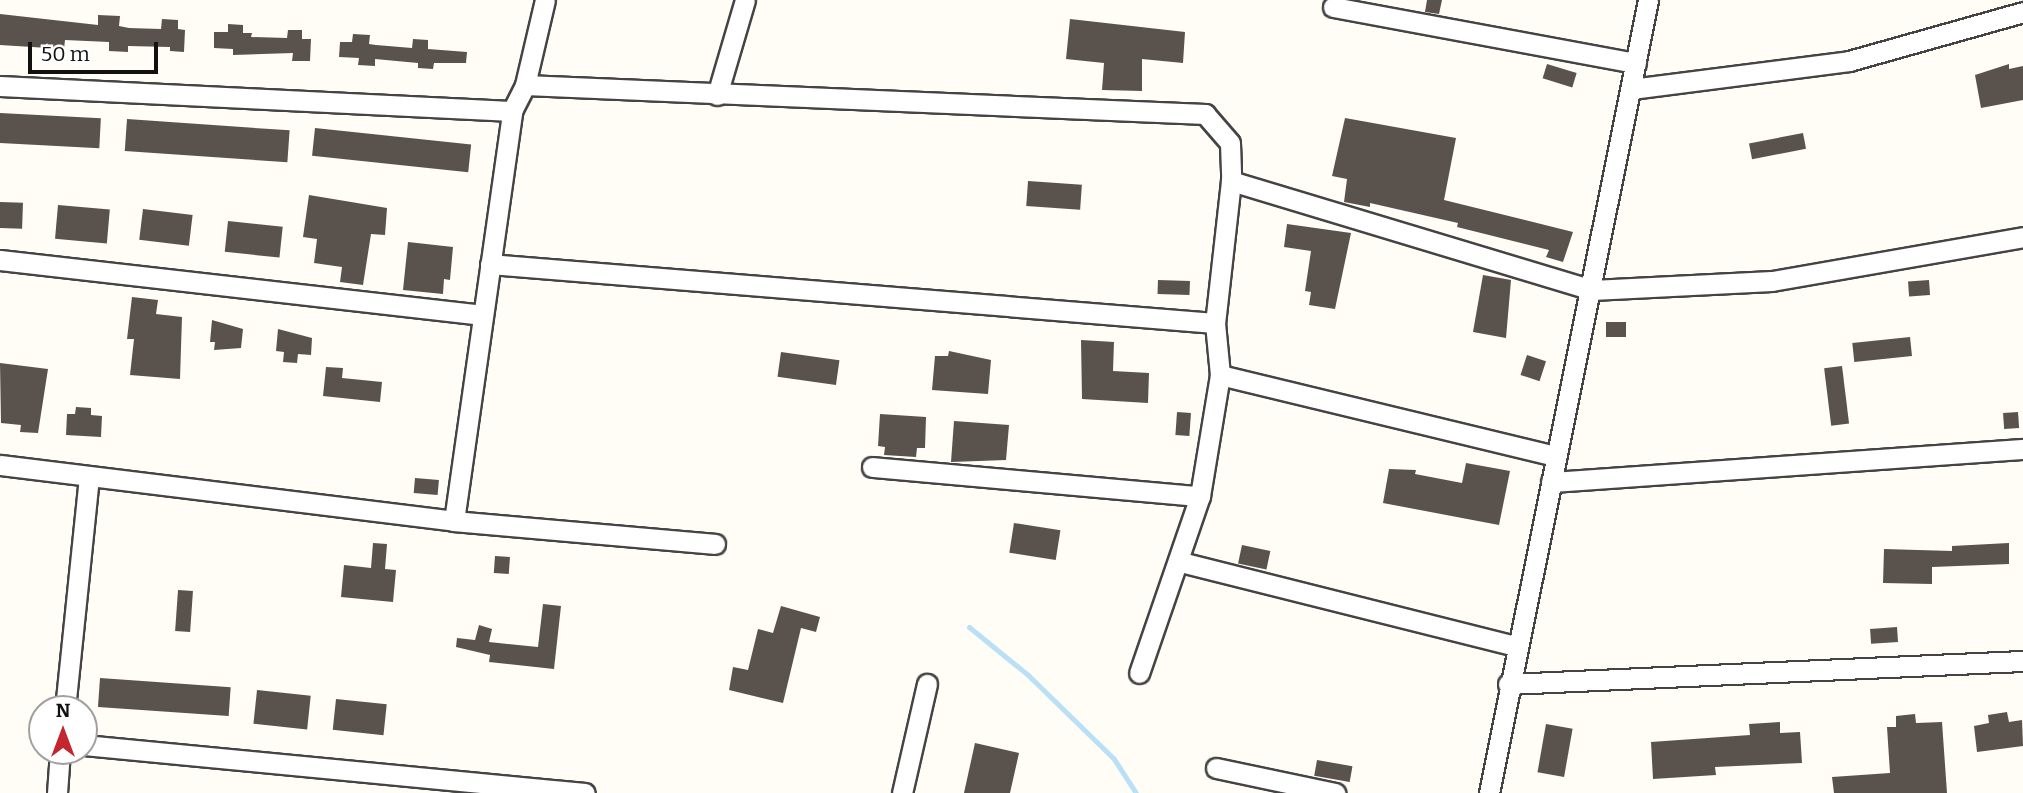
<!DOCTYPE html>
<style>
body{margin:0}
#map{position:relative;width:2023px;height:793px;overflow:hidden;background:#fffdf5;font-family:Bitter,serif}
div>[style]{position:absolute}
.stream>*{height:5px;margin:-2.5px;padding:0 2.5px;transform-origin:2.5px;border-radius:2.5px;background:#b9e0f7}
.building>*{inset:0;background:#5a524d;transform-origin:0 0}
.roads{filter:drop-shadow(2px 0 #444) drop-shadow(-2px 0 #444) drop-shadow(0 2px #444) drop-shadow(0 -2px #444)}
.minor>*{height:19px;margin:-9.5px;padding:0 9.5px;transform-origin:9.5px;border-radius:9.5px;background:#fff}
span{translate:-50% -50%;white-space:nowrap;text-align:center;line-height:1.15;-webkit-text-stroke:7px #fff;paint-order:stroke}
.north{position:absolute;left:28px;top:695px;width:70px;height:70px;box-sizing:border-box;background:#fff;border:2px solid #a0a0a0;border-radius:50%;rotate:0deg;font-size:19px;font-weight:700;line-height:28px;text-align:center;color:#111}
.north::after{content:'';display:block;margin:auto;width:24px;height:32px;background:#c4262e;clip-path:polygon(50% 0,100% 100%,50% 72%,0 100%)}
.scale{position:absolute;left:28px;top:42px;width:130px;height:32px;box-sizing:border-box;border:4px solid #111;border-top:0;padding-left:9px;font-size:21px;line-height:24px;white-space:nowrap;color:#111;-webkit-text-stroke:5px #fff;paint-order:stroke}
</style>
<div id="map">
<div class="stream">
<div style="left:969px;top:627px;width:76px;rotate:39.1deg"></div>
<div style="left:1028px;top:675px;width:120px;rotate:44.3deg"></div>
<div style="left:1114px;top:759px;width:40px;rotate:57.1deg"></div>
</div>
<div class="building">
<div style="clip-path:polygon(1427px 0,1442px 0,1439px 14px,1425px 12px)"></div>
<div style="clip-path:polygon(0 14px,98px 25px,98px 15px,120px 16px,119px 26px,129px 28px,161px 29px,162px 19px,178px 20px,178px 29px,185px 30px,184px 52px,170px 51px,170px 47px,128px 46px,128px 52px,109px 51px,109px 42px,65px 40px,64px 49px,0 45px)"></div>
<div style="clip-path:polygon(1070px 19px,1185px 32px,1183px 63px,1142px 59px,1142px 91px,1102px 90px,1104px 63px,1066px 59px)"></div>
<div style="clip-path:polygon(228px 24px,243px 25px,243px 33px,252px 33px,251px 37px,287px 38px,288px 30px,302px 30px,302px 39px,311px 39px,310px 61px,292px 61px,293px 53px,233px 55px,233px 49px,214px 48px,214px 32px,228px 32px)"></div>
<div style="clip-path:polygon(353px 34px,370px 35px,369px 44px,376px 45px,412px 48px,413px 39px,428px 40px,428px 49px,467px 52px,466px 63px,434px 63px,433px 69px,418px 68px,418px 63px,375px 59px,375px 66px,358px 65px,359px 58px,339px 57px,340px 42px,352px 42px)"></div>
<div style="left:1547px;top:64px;width:31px;height:15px;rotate:17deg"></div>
<div style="clip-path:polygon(2009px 64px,2009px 69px,2023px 66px,2023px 100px,1981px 108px,1975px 75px)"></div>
<div style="left:0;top:113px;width:101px;height:30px;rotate:3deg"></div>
<div style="clip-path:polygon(1345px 118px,1456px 138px,1444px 200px,1573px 232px,1563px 262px,1546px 257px,1549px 250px,1457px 227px,1458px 223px,1370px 203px,1370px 207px,1344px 202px,1347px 179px,1332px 176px)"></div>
<div style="left:127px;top:119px;width:163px;height:32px;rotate:4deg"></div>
<div style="left:315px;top:128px;width:157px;height:28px;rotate:6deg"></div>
<div style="left:1803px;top:133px;width:16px;height:55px;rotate:79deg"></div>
<div style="left:1028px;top:181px;width:54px;height:25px;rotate:4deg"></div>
<div style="clip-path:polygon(309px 195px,387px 208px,385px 235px,371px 234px,363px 285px,340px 282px,342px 267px,314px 263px,317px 239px,303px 237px)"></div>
<div style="left:0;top:202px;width:23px;height:26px;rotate:2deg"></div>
<div style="left:58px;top:205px;width:52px;height:34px;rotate:5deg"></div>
<div style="left:143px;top:209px;width:50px;height:31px;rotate:7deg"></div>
<div style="left:228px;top:221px;width:55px;height:31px;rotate:6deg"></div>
<div style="clip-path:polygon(1287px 224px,1351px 233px,1335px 309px,1309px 305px,1311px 292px,1305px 291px,1311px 251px,1284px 247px)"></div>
<div style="clip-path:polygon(408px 242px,453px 247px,450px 280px,444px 279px,443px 294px,403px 290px)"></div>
<div style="clip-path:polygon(1483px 275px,1511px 280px,1506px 338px,1473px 332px)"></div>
<div style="left:1158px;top:280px;width:32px;height:14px;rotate:2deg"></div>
<div style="left:1929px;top:280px;width:15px;height:21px;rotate:86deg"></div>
<div style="clip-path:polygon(132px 297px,158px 300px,156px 314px,182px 317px,180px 379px,130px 375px,134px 339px,127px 339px)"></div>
<div style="clip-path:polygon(212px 320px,243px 329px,241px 348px,214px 350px,215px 342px,210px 342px)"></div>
<div style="left:1606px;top:322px;width:20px;height:15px"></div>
<div style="clip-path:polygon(278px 329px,312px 338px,311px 355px,298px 354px,297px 363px,283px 362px,284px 352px,276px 351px)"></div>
<div style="left:1910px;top:337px;width:19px;height:58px;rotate:84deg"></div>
<div style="clip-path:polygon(1081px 340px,1114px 342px,1113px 371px,1149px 373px,1148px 403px,1082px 399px)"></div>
<div style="clip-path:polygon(949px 351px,991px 360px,988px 394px,932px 390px,935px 356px,948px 356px)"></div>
<div style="left:781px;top:352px;width:59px;height:25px;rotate:8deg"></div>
<div style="left:1527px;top:355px;width:20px;height:21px;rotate:18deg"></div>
<div style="clip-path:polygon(0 363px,48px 369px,38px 433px,20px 432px,21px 425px,1px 423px)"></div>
<div style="left:1842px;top:366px;width:58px;height:18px;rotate:83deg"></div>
<div style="clip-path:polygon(326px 367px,343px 368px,342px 378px,382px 382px,380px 402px,323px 396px)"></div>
<div style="clip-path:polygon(76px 407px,91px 408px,91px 415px,102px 416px,101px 437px,66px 435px,67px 414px,75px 414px)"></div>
<div style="left:1177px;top:412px;width:14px;height:23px;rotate:4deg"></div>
<div style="left:2018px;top:412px;width:16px;height:15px;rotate:86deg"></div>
<div style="clip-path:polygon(880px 414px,926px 417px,925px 448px,917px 448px,916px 457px,884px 455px,885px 447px,878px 446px)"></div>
<div style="clip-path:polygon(954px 421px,1009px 425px,1006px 460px,951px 462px)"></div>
<div style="clip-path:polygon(1466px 463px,1510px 471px,1499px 525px,1383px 503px,1389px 469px,1416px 470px,1415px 474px,1462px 483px)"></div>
<div style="left:415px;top:478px;width:24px;height:15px;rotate:5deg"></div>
<div style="left:1014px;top:523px;width:47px;height:30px;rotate:9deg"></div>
<div style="clip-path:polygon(373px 543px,387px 544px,385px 569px,396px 570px,393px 602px,341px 597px,344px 565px,371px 568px)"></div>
<div style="clip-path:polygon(2009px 543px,2009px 564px,1932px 567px,1932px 584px,1883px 583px,1884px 549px,1952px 551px,1952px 546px)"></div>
<div style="left:1242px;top:545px;width:29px;height:19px;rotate:12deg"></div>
<div style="left:495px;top:556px;width:15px;height:17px;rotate:4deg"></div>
<div style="left:178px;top:590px;width:15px;height:41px;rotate:4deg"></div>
<div style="clip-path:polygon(543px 604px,561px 606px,554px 669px,489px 662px,490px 655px,456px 647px,457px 638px,475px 640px,479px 625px,492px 629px,489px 642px,538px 647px)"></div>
<div style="clip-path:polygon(781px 606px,820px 617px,816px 632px,801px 628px,783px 703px,729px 690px,733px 667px,748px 670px,758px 629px,773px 633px)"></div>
<div style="left:1897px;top:627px;width:15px;height:27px;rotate:86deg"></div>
<div style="left:100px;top:678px;width:131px;height:29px;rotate:4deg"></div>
<div style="left:257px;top:690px;width:54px;height:34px;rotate:6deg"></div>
<div style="left:336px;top:699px;width:51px;height:31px;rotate:6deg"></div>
<div style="clip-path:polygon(2007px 712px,2009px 722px,2022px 720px,2023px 746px,1977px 752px,1974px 726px,1989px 723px,1988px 715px)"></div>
<div style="clip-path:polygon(1915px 714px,1916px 723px,1942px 722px,1947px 793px,1834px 793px,1832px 777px,1890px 773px,1887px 727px,1896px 727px,1896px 716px)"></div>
<div style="clip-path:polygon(1780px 722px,1780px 733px,1800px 732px,1802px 763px,1715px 767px,1716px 775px,1653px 779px,1651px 742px,1750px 735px,1749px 724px)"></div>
<div style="left:1546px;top:724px;width:27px;height:49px;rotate:10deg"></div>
<div style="clip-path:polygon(975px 743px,1019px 753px,1010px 793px,964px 793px)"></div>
<div style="left:1317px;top:760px;width:36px;height:16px;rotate:10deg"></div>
</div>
<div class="roads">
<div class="minor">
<div style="left:1333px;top:7px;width:308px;rotate:10.5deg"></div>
<div style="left:525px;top:85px;width:681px;rotate:2.44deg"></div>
<div style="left:1205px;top:114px;width:38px;rotate:49deg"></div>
<div style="left:1230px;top:143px;width:38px;rotate:88deg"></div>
<div style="left:1231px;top:181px;width:143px;rotate:96.4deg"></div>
<div style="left:1215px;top:323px;width:52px;rotate:84.5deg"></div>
<div style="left:1220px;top:375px;width:123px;rotate:99.4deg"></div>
<div style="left:1200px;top:496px;width:187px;rotate:109deg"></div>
<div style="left:0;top:86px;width:513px;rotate:2.8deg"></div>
<div style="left:1631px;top:89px;width:220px;rotate:-7.3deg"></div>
<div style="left:1849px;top:61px;width:181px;rotate:-15.7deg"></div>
<div style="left:717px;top:95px;width:99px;rotate:-73.6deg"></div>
<div style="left:1231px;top:181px;width:377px;rotate:16.8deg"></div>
<div style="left:1592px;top:290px;width:180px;rotate:-2.9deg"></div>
<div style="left:1772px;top:281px;width:255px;rotate:-9.9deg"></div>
<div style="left:0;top:260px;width:484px;rotate:6.5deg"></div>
<div style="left:490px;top:264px;width:727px;rotate:4.65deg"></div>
<div style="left:1220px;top:375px;width:346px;rotate:13.6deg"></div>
<div style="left:0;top:465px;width:457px;rotate:7deg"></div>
<div style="left:454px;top:521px;width:262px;rotate:5deg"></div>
<div style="left:872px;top:467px;width:329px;rotate:5.1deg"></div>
<div style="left:1551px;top:482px;width:473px;rotate:-4deg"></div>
<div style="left:454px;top:521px;width:414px;rotate:-81.9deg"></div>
<div style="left:512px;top:111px;width:29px;rotate:-63deg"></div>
<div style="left:525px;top:85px;width:87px;rotate:-76.8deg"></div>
<div style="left:1181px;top:562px;width:345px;rotate:14.1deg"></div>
<div style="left:1508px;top:684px;width:516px;rotate:-2.56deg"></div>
<div style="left:65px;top:709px;width:232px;rotate:-84.1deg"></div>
<div style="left:84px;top:745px;width:503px;rotate:5.47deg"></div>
<div style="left:1216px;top:768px;width:122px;rotate:11.9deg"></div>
<div style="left:57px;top:793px;width:42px;rotate:-85.9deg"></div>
<div style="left:902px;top:793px;width:112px;rotate:-77.1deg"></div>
<div style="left:1489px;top:793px;width:809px;rotate:-78.66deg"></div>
</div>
</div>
<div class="north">N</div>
<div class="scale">50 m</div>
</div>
